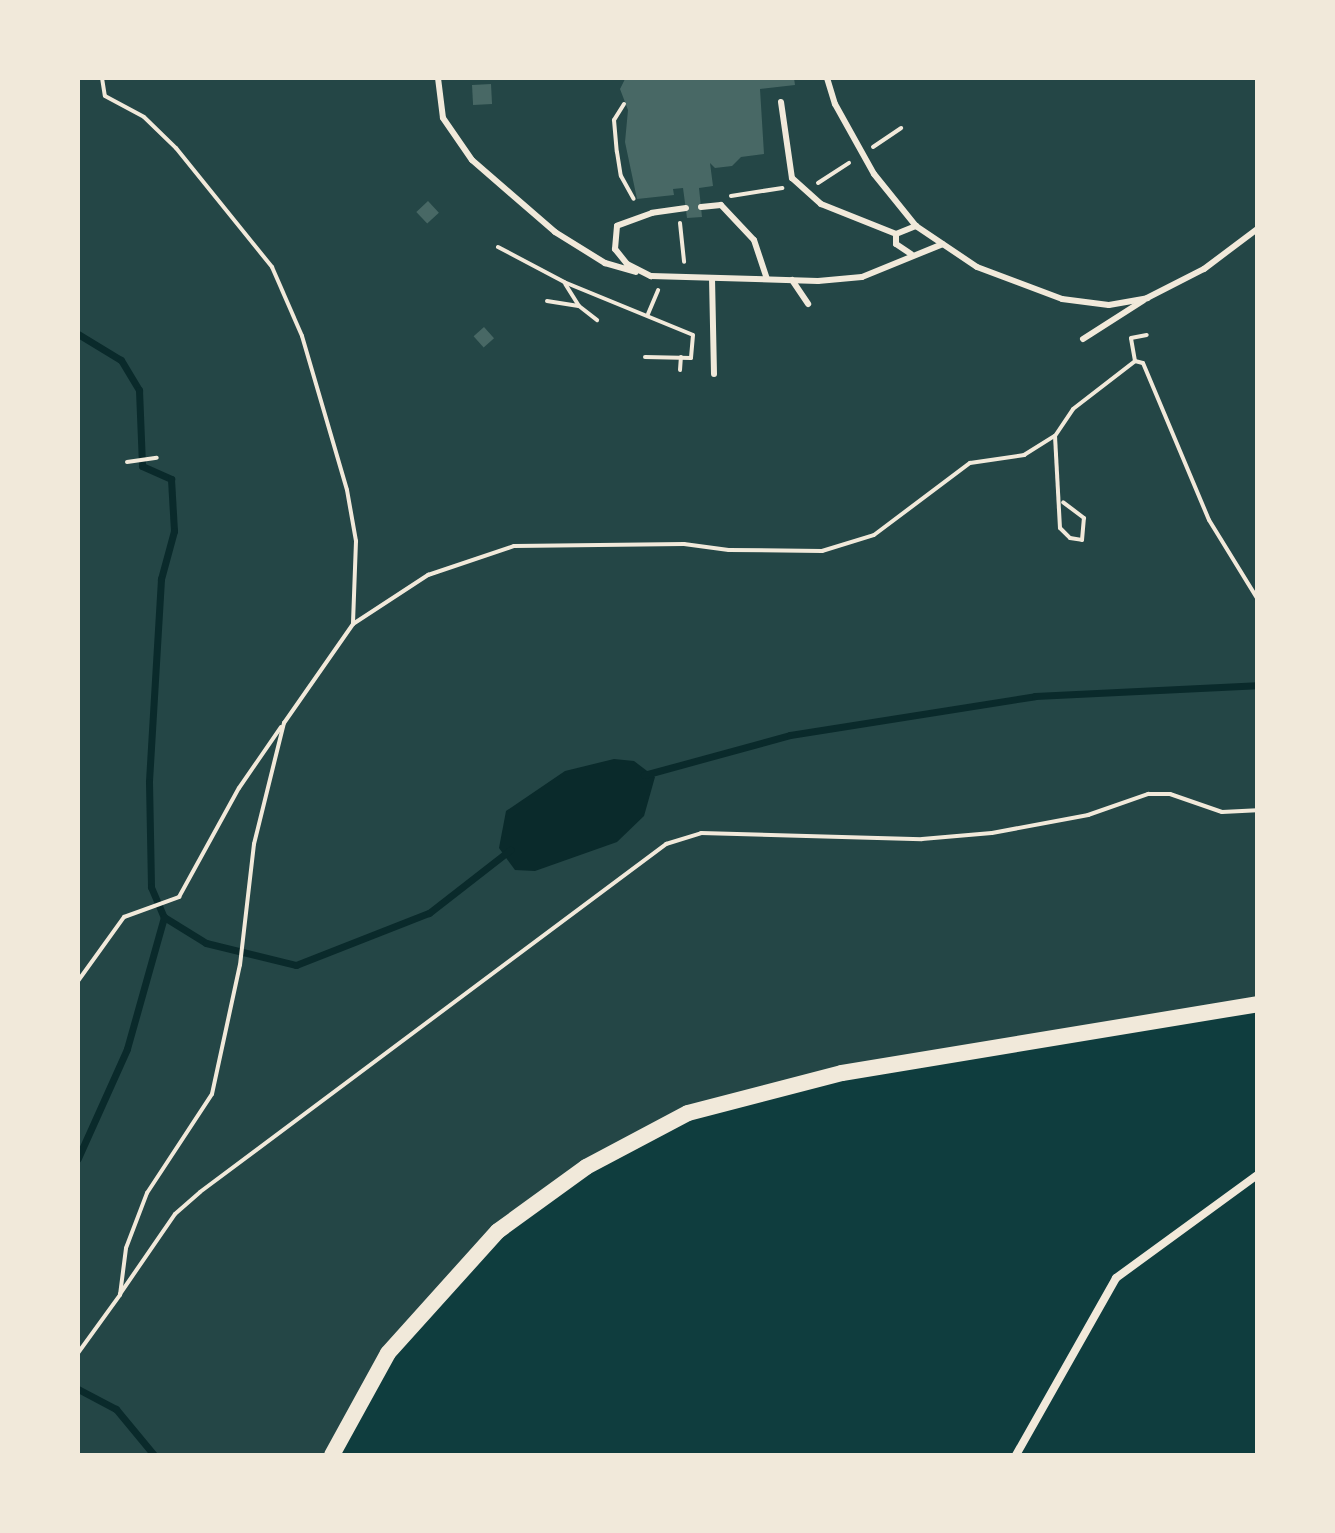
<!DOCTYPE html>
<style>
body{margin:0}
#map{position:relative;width:1335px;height:1533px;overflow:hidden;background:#0f3d3e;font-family:Merriweather,serif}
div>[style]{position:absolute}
.green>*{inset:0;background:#244646}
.water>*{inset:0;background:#0a2a2b}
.stream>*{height:7px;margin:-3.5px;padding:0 3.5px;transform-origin:3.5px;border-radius:3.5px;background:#0a2a2b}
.building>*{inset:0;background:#486865;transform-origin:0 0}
.path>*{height:4px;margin:-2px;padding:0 2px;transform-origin:2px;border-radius:2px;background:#f1e9da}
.service>*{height:6px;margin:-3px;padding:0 3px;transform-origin:3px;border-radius:3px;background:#f1e9da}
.minor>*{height:8px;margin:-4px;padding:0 4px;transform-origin:4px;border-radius:4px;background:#f1e9da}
.secondary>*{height:16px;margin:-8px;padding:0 8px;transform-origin:8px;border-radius:8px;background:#f1e9da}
span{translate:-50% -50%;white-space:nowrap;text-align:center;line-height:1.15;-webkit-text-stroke:8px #f1e9da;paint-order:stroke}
.frame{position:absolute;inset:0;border:80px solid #f1e9da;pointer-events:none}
</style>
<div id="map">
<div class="green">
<div style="clip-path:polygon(78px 78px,1257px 78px,1257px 1004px,842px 1073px,688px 1113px,498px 1231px,388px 1353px,332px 1455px,78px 1455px)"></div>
</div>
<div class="water">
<div style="clip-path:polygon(614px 759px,634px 761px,655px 777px,644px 816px,617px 842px,535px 871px,515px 870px,499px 848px,506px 811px,565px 771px)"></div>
</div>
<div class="stream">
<div style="left:78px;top:334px;width:50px;rotate:31.2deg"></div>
<div style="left:121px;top:360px;width:35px;rotate:59deg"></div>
<div style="left:139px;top:390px;width:76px;rotate:87.7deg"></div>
<div style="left:142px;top:466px;width:32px;rotate:24deg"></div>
<div style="left:171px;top:479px;width:52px;rotate:86.7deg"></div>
<div style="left:174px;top:531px;width:50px;rotate:105.2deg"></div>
<div style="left:161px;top:579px;width:203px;rotate:93.4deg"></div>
<div style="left:149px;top:782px;width:105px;rotate:88.9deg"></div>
<div style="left:151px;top:887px;width:33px;rotate:67deg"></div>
<div style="left:164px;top:917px;width:137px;rotate:105.7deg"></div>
<div style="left:127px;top:1049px;width:120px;rotate:114.2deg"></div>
<div style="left:644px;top:775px;width:151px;rotate:-15.3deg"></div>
<div style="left:790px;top:735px;width:248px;rotate:-9deg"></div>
<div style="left:1035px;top:696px;width:222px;rotate:-2.8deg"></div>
<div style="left:164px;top:917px;width:49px;rotate:31.8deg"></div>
<div style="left:206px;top:943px;width:93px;rotate:13.7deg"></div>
<div style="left:296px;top:965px;width:143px;rotate:-21.4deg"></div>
<div style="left:429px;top:913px;width:103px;rotate:-37.9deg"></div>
<div style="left:78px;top:1389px;width:43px;rotate:27.8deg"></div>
<div style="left:116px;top:1409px;width:60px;rotate:50.4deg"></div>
</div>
<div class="building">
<div style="clip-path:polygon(794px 78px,795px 85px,760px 89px,764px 154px,741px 157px,732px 166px,715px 168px,710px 163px,713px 186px,699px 188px,702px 217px,687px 218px,683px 188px,673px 189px,674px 195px,637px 199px,625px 142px,628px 110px,620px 89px,625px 79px)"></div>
<div style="left:491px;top:84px;width:20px;height:19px;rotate:87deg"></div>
<div style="left:428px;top:201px;width:16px;height:16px;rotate:47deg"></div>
<div style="left:484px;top:327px;width:15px;height:14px;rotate:48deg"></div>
</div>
<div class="path">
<div style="left:102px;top:78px;width:18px;rotate:81deg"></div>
<div style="left:105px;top:96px;width:44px;rotate:28.3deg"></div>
<div style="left:144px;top:117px;width:45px;rotate:44.1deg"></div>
<div style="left:176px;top:148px;width:153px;rotate:51.1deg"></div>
<div style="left:272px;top:267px;width:75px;rotate:66.5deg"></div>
<div style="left:302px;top:336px;width:160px;rotate:73.7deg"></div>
<div style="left:347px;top:490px;width:52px;rotate:80deg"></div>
<div style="left:356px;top:541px;width:83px;rotate:92.1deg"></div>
<div style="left:624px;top:104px;width:19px;rotate:122deg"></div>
<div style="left:614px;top:120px;width:32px;rotate:85deg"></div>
<div style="left:617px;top:152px;width:24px;rotate:81deg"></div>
<div style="left:621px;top:176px;width:26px;rotate:61deg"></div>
<div style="left:873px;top:147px;width:34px;rotate:-34deg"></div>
<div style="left:818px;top:183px;width:37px;rotate:-33deg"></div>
<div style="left:731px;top:196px;width:52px;rotate:-8.9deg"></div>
<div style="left:680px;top:223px;width:39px;rotate:84deg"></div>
<div style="left:498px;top:247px;width:75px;rotate:27.9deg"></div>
<div style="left:564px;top:282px;width:139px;rotate:22.3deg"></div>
<div style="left:693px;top:335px;width:23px;rotate:95deg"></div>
<div style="left:691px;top:358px;width:46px;rotate:-178.8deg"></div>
<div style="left:547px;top:301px;width:32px;rotate:9deg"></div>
<div style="left:579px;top:306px;width:26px;rotate:-122deg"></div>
<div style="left:579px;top:306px;width:23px;rotate:38deg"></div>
<div style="left:648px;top:314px;width:26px;rotate:-67deg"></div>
<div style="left:1135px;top:361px;width:23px;rotate:-100deg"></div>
<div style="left:1131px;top:338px;width:16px;rotate:-11deg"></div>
<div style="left:680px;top:370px;width:13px;rotate:-86deg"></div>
<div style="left:1055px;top:436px;width:32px;rotate:-56deg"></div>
<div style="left:1073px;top:409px;width:78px;rotate:-37.7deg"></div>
<div style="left:1135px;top:361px;width:8px;rotate:14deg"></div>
<div style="left:1143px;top:363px;width:170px;rotate:67.2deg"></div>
<div style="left:1209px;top:520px;width:92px;rotate:58.4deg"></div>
<div style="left:127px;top:462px;width:30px;rotate:-8deg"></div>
<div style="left:78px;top:981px;width:79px;rotate:-54.3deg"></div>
<div style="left:124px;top:917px;width:59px;rotate:-20deg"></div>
<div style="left:179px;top:897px;width:124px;rotate:-61.2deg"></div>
<div style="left:239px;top:788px;width:74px;rotate:-55.5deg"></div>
<div style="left:120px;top:1294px;width:97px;rotate:-55.5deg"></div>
<div style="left:175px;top:1214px;width:33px;rotate:-41deg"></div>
<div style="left:200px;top:1192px;width:582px;rotate:-36.75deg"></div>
<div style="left:666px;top:844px;width:37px;rotate:-17deg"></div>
<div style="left:701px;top:833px;width:221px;rotate:1.6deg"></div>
<div style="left:922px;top:839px;width:70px;rotate:-4.9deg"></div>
<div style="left:992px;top:833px;width:98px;rotate:-10.6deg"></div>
<div style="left:1088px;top:815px;width:64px;rotate:-19.3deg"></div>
<div style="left:1148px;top:794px;width:22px"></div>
<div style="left:1170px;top:794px;width:55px;rotate:19.1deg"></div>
<div style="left:1222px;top:812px;width:35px;rotate:-3deg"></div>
<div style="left:78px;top:1353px;width:72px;rotate:-54.1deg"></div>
<div style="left:120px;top:1295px;width:47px;rotate:-82.7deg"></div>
<div style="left:126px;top:1248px;width:59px;rotate:-69.1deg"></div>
<div style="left:147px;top:1193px;width:118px;rotate:-56.7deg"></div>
<div style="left:212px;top:1094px;width:132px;rotate:-77.8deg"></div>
<div style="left:240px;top:965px;width:122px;rotate:-83.4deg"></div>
<div style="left:254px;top:844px;width:125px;rotate:-76.1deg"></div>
<div style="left:284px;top:723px;width:121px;rotate:-55.1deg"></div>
<div style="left:353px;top:624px;width:90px;rotate:-33.2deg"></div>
<div style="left:428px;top:575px;width:91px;rotate:-18.6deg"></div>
<div style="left:514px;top:546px;width:170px;rotate:-0.7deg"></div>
<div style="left:684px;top:544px;width:45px;rotate:7.6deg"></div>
<div style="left:729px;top:550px;width:93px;rotate:0.6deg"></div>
<div style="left:822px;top:551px;width:54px;rotate:-17.1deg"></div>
<div style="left:874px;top:535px;width:120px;rotate:-36.9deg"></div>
<div style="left:970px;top:463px;width:55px;rotate:-8.4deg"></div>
<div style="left:1024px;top:455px;width:36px;rotate:-32deg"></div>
<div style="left:1055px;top:436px;width:92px;rotate:86.9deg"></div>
<div style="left:1060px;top:528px;width:14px;rotate:45deg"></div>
<div style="left:1070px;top:538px;width:12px;rotate:9deg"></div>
<div style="left:1082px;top:540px;width:22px;rotate:-85deg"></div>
<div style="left:1084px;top:518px;width:26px;rotate:-143deg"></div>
</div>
<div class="service">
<div style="left:438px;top:78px;width:40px;rotate:82.9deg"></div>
<div style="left:443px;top:118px;width:51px;rotate:55.4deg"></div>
<div style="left:472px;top:160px;width:110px;rotate:40.9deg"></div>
<div style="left:555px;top:232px;width:59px;rotate:31.8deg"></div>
<div style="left:605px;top:263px;width:32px;rotate:16deg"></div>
<div style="left:827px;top:78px;width:27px;rotate:73deg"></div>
<div style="left:835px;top:104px;width:80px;rotate:60.9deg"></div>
<div style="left:874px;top:174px;width:67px;rotate:51.1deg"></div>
<div style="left:916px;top:226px;width:73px;rotate:33.9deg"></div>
<div style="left:977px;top:267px;width:91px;rotate:20.6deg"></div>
<div style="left:1062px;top:299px;width:47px;rotate:7.3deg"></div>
<div style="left:1109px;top:305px;width:39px;rotate:-10deg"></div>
<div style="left:1147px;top:298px;width:64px;rotate:-27deg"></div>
<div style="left:1204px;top:269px;width:66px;rotate:-37deg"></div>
<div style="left:781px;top:102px;width:77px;rotate:81.8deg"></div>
<div style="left:792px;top:178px;width:39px;rotate:42deg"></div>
<div style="left:821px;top:204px;width:81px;rotate:21.8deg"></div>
<div style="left:701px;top:207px;width:20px;rotate:-6deg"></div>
<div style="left:721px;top:205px;width:48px;rotate:46.7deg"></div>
<div style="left:754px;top:240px;width:41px;rotate:71.6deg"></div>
<div style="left:686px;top:208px;width:34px;rotate:172deg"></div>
<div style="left:652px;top:213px;width:37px;rotate:160deg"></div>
<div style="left:617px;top:226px;width:23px;rotate:95deg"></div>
<div style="left:615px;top:249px;width:19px;rotate:51deg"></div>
<div style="left:627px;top:264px;width:27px;rotate:27deg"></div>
<div style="left:651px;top:276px;width:167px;rotate:1.7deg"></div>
<div style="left:818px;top:281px;width:44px;rotate:-5.2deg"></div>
<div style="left:862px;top:277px;width:87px;rotate:-22.2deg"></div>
<div style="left:911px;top:254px;width:18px;rotate:-146deg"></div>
<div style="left:896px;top:244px;width:10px;rotate:-90deg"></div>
<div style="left:896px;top:234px;width:22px;rotate:-22deg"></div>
<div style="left:712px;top:278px;width:96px;rotate:88.8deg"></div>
<div style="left:792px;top:280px;width:29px;rotate:56deg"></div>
<div style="left:1083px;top:339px;width:72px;rotate:-32.6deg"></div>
</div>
<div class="minor">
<div style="left:1016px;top:1455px;width:203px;rotate:-60.5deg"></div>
<div style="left:1116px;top:1278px;width:175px;rotate:-36.1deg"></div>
</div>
<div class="secondary">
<div style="left:332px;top:1455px;width:116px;rotate:-61.2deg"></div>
<div style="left:388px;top:1353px;width:164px;rotate:-48deg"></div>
<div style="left:498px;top:1231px;width:109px;rotate:-36deg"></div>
<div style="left:586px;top:1167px;width:115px;rotate:-27.9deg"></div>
<div style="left:688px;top:1113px;width:159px;rotate:-14.6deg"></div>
<div style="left:842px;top:1073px;width:421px;rotate:-9.4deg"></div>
</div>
<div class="frame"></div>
</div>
